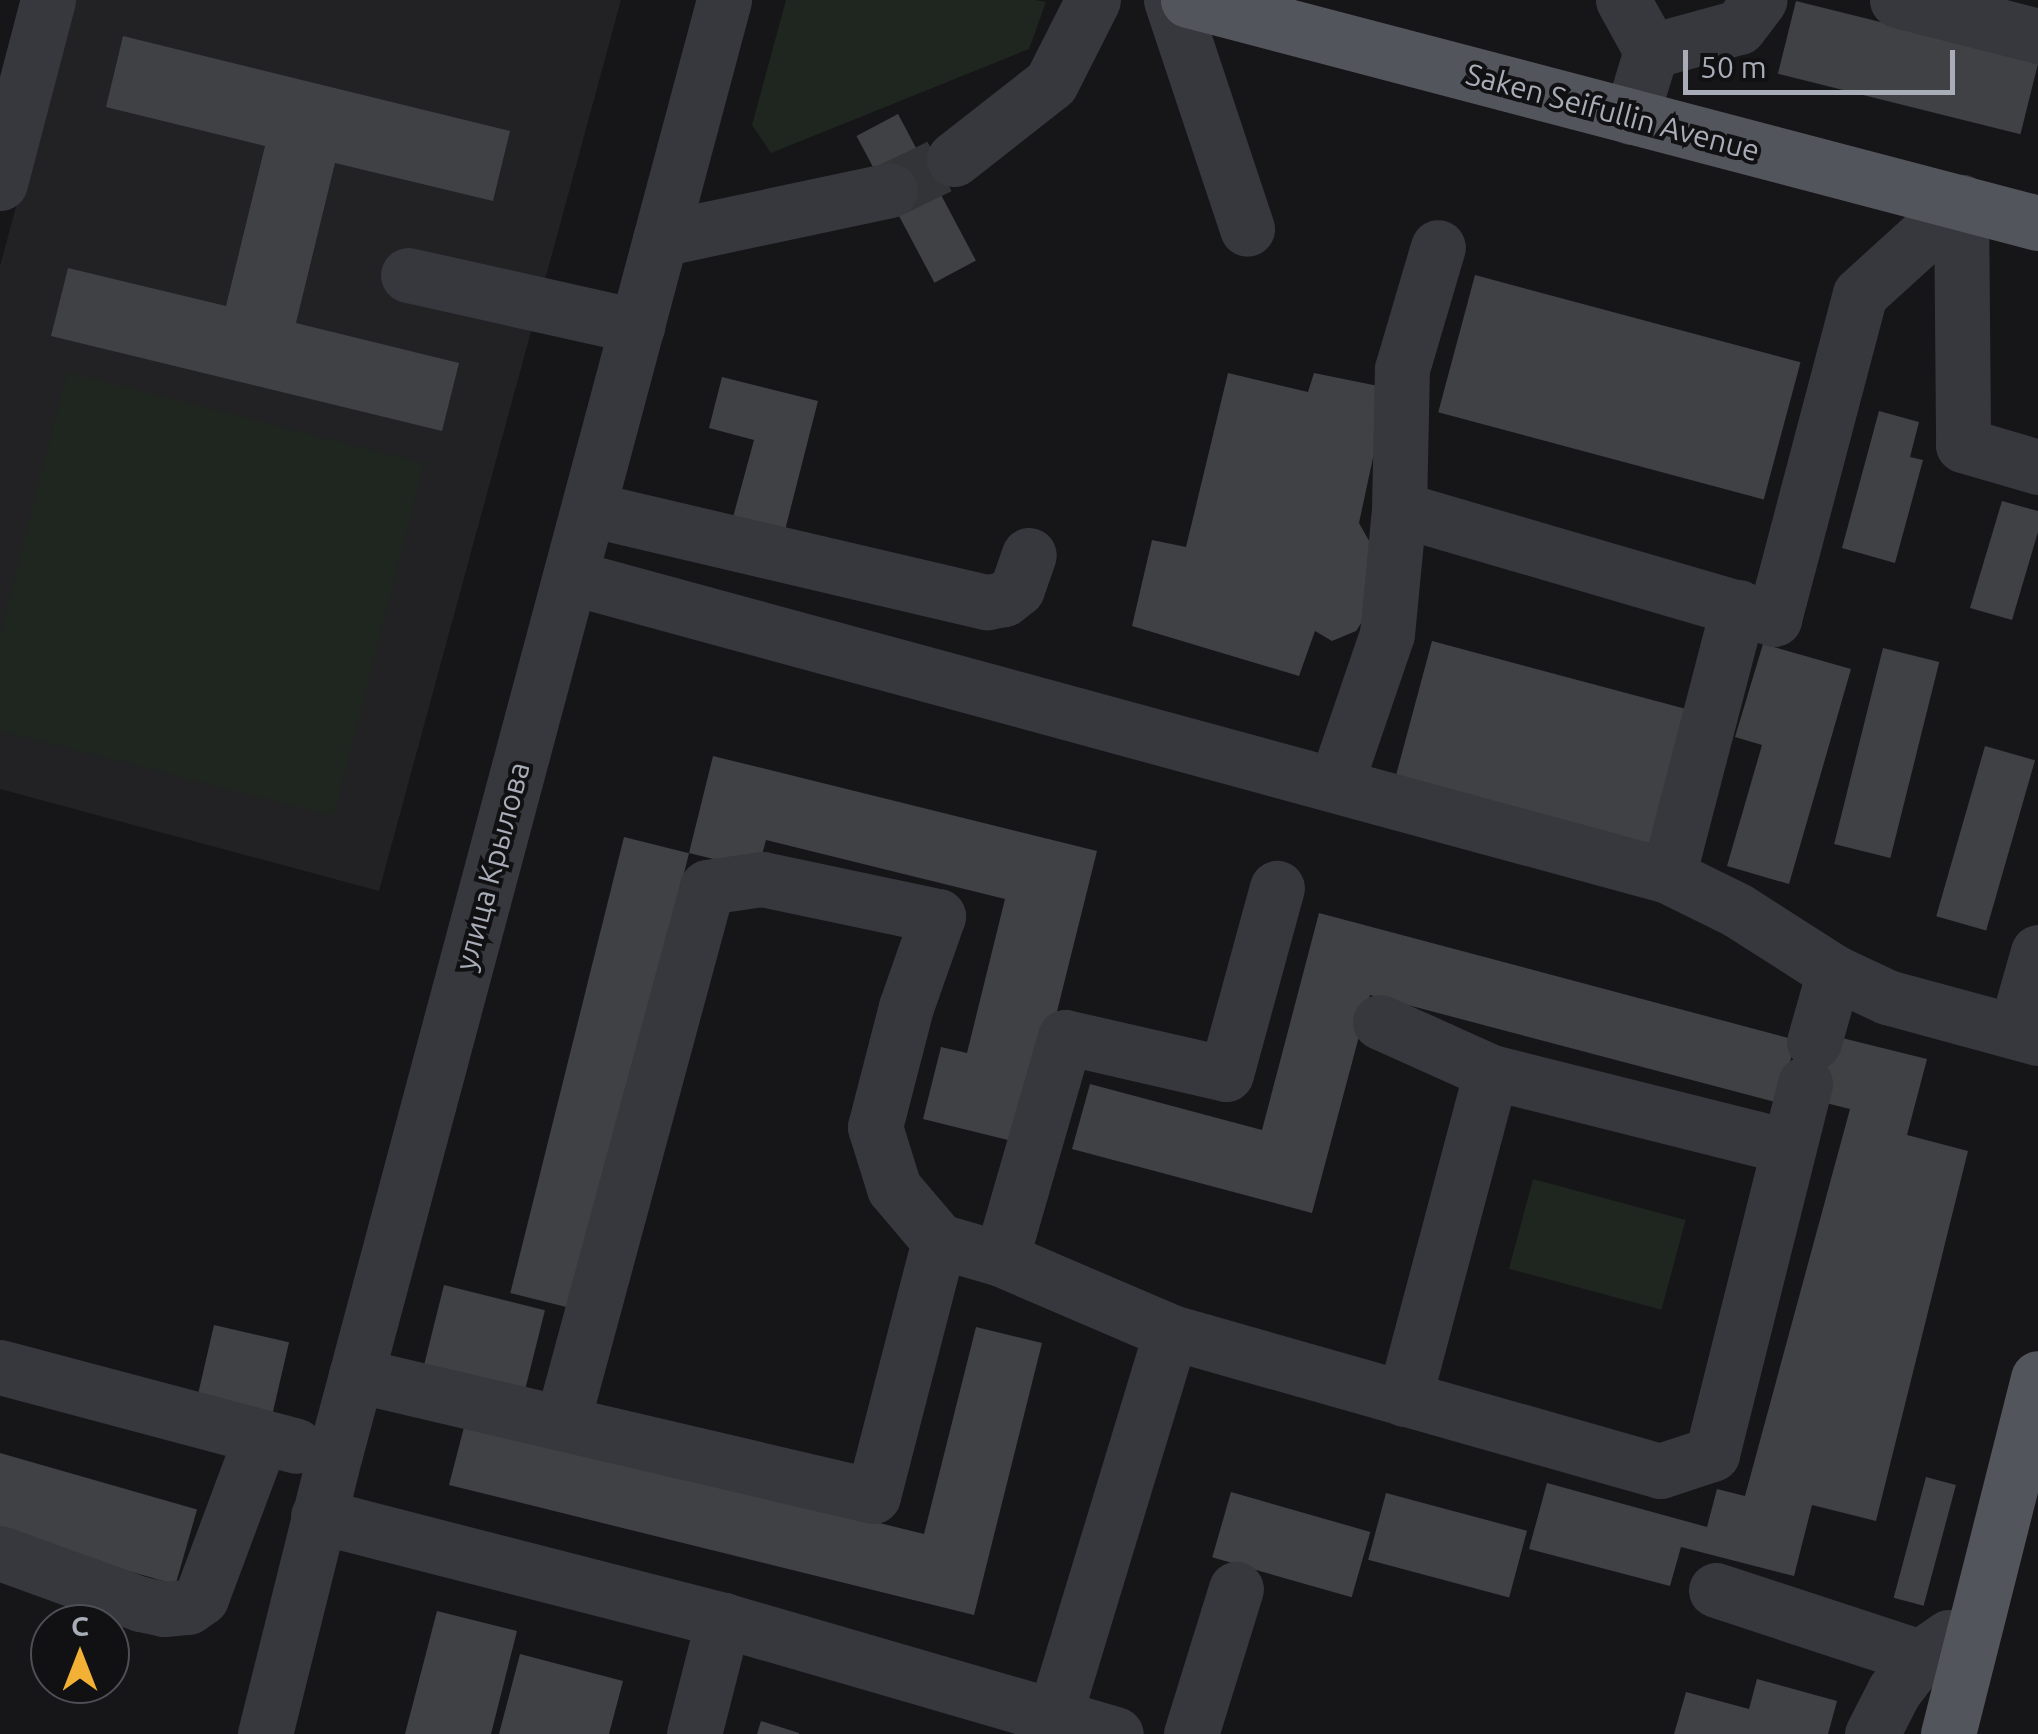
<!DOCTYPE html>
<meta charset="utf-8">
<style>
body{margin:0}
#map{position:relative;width:2038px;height:1734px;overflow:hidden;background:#161618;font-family:Ubuntu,sans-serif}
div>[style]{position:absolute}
.built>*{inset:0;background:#222225}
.green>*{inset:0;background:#1e261f;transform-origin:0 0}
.building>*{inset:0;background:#404145;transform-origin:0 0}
.minor-tunnel>*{height:55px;margin-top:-27.5px;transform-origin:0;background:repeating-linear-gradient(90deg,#333438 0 55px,transparent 0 83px)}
.minor>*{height:55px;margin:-27.5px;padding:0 27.5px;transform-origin:27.5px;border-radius:27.5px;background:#37383d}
.major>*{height:55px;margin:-27.5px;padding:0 27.5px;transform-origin:27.5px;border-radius:27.5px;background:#53555c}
span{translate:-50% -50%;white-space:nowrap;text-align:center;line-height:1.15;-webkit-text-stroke:8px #111113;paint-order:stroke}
.street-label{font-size:30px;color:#a8adb8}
.north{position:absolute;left:30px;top:1604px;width:100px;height:100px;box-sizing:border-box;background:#111113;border:2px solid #4d4f55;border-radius:50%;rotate:0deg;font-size:28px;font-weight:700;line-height:40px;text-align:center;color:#a8adb8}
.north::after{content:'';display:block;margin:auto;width:35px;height:45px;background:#f2b134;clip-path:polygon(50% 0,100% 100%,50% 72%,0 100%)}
.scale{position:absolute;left:1683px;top:50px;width:272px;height:45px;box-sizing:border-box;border:5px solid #a8adb8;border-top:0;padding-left:12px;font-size:30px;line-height:35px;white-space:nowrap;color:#a8adb8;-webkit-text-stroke:8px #111113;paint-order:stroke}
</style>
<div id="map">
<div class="built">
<div style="clip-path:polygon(72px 0,621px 0,379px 891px,0 789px,0 266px)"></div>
</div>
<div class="green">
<div style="clip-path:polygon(786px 0,1035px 0,1046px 2px,1029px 49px,771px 153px,752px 125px)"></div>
<div style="clip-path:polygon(67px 372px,424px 463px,334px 816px,0 731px,0 636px)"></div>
<div style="left:1533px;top:1179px;width:158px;height:93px;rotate:15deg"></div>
</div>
<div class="building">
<div style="left:1796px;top:1px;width:250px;height:75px;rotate:14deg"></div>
<div style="clip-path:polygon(123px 36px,510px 131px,493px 201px,335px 163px,296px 323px,459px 363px,442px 431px,51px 336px,68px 268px,226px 306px,265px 146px,106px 107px)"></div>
<div style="left:898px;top:114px;width:166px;height:47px;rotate:62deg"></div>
<div style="left:1475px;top:275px;width:337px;height:142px;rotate:15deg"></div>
<div style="clip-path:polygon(1228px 373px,1308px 392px,1314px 373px,1388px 388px,1359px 523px,1372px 546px,1371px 608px,1356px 631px,1332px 641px,1315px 631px,1299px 676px,1132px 626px,1152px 540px,1186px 547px)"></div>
<div style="clip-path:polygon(722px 377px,818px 401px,781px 546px,729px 532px,754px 440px,709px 428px)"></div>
<div style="clip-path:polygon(1879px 411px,1919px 422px,1910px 457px,1923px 460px,1895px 563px,1842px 548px)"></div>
<div style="clip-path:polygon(2002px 501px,2038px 511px,2038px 532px,2012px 620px,1970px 608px)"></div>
<div style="left:1432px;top:641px;width:265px;height:146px;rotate:15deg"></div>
<div style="clip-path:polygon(1763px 644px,1851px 669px,1789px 884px,1727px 866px,1762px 745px,1735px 737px)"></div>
<div style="left:1883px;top:648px;width:58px;height:202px;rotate:14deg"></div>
<div style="left:1985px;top:746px;width:52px;height:177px;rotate:16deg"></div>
<div style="clip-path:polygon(713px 756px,1097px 851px,1024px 1144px,923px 1119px,941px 1047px,967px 1053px,1005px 899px,766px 840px,758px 870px,689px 853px)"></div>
<div style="left:624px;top:837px;width:67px;height:470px;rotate:14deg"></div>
<div style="clip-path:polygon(1319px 913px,1796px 1040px,1779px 1103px,1370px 995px,1312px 1213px,1072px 1149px,1090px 1084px,1262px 1130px)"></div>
<div style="clip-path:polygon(1834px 1036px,1927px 1059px,1907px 1135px,1968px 1151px,1876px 1521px,1812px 1505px,1794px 1576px,1681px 1547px,1670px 1586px,1529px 1549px,1547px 1483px,1707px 1527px,1717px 1489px,1745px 1496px,1850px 1109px,1818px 1101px,1793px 1076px)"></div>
<div style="left:444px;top:1285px;width:104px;height:101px;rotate:14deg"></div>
<div style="left:214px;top:1325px;width:77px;height:79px;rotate:13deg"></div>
<div style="clip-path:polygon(976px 1327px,1042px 1343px,974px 1615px,449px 1485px,470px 1404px,530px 1437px,924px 1534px)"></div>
<div style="left:0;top:1453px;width:205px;height:78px;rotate:16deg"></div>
<div style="left:1926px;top:1477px;width:31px;height:125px;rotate:15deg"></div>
<div style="left:1231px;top:1492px;width:145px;height:68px;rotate:16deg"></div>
<div style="left:1386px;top:1493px;width:146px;height:69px;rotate:15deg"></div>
<div style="clip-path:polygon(437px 1611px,517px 1631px,491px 1734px,405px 1734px)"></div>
<div style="clip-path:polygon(520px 1654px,623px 1681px,609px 1734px,499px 1734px)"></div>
<div style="clip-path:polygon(1757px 1679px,1837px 1701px,1828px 1734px,1674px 1734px,1686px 1692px,1749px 1709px)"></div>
<div style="clip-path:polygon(761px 1721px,799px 1733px,799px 1734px,757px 1734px)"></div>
</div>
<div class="minor-tunnel">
<div style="left:890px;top:190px;width:71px;rotate:-25.8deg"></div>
</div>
<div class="minor">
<div style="left:1171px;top:0;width:241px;rotate:71.6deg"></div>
<div style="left:1623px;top:0;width:58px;rotate:61.2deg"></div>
<div style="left:1651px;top:51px;width:69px;rotate:106.9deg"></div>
<div style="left:1897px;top:0;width:146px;rotate:14.3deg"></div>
<div style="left:1651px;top:51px;width:91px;rotate:-15.3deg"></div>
<div style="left:1739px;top:27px;width:34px;rotate:-53deg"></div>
<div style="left:954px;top:159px;width:123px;rotate:-38.1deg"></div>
<div style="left:1051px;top:83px;width:93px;rotate:-63.2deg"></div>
<div style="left:0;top:183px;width:189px;rotate:-75.3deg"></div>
<div style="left:660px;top:239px;width:235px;rotate:-12deg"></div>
<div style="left:408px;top:275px;width:235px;rotate:12.6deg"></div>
<div style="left:589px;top:509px;width:409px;rotate:13.2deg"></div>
<div style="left:987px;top:602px;width:17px;rotate:-10deg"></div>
<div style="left:1004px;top:599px;width:16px;rotate:-38deg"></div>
<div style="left:1017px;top:589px;width:36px;rotate:-71deg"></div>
<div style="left:1399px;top:509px;width:140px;rotate:-88.8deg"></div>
<div style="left:1402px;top:369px;width:127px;rotate:-73.6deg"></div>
<div style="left:570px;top:577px;width:1138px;rotate:15.23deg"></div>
<div style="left:1668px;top:876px;width:77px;rotate:26.2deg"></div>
<div style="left:1737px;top:910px;width:115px;rotate:32.6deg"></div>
<div style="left:1834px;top:972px;width:59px;rotate:25.3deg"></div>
<div style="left:1887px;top:997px;width:156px;rotate:15.2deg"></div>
<div style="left:1336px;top:783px;width:157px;rotate:-71.1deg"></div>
<div style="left:1387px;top:634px;width:126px;rotate:-84.5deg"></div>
<div style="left:1399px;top:509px;width:391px;rotate:16.3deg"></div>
<div style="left:1774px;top:619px;width:336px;rotate:-75.2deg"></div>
<div style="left:1860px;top:294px;width:137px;rotate:-42.3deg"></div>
<div style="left:1961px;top:202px;width:243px;rotate:89.5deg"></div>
<div style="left:1963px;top:445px;width:78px;rotate:16.3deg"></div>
<div style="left:1668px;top:876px;width:278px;rotate:-75.4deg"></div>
<div style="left:1380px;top:1022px;width:122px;rotate:24.2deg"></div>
<div style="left:1491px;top:1072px;width:307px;rotate:14.1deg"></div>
<div style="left:2016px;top:1029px;width:80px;rotate:-74.1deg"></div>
<div style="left:1814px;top:1042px;width:73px;rotate:-74.1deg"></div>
<div style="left:1001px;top:1259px;width:185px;rotate:23.2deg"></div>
<div style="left:1171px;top:1332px;width:401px;rotate:106.9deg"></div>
<div style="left:1171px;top:1332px;width:508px;rotate:15.87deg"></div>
<div style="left:1660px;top:1471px;width:55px;rotate:-18.1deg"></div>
<div style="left:1712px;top:1454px;width:382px;rotate:-75.9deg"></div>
<div style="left:0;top:1367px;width:306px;rotate:14.9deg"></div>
<div style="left:356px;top:1375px;width:531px;rotate:13.17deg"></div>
<div style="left:873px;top:1496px;width:263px;rotate:-75.5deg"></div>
<div style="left:939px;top:1241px;width:65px;rotate:16.2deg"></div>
<div style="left:1001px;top:1259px;width:231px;rotate:-73.9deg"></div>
<div style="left:1065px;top:1037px;width:165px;rotate:12.9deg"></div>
<div style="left:1226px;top:1074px;width:193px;rotate:-74.7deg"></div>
<div style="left:1404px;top:1399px;width:338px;rotate:-75.1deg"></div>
<div style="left:562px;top:1423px;width:555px;rotate:-74.86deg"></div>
<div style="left:707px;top:887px;width:56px;rotate:-8.3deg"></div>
<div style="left:762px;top:879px;width:180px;rotate:11.9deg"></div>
<div style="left:938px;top:916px;width:96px;rotate:109.4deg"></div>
<div style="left:906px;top:1007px;width:124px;rotate:104.5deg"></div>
<div style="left:875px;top:1127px;width:64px;rotate:72.7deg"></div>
<div style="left:894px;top:1188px;width:70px;rotate:49.7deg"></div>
<div style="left:318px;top:1516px;width:418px;rotate:14.4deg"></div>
<div style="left:723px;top:1620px;width:409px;rotate:16.2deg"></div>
<div style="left:0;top:1553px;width:150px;rotate:19.9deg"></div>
<div style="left:141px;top:1604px;width:24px;rotate:12deg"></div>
<div style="left:164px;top:1609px;width:24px;rotate:-5deg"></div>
<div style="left:188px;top:1607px;width:16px;rotate:-35deg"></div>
<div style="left:201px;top:1598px;width:169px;rotate:-69.5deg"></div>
<div style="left:1716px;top:1590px;width:215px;rotate:18.2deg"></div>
<div style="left:265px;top:1734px;width:289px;rotate:-76deg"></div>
<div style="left:335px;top:1454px;width:1505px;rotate:-75.02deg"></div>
<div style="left:694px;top:1734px;width:118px;rotate:-75.7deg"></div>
<div style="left:1191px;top:1734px;width:152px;rotate:-72.8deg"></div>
<div style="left:1872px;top:1734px;width:48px;rotate:-62.9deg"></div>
<div style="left:1894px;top:1691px;width:43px;rotate:-52.6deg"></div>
<div style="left:1920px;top:1657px;width:35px;rotate:-35deg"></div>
</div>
<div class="major">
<div style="left:1188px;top:0;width:879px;rotate:14.7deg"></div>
<div style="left:1948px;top:1734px;width:367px;rotate:-75.8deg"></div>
</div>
<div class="street-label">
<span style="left:1613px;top:112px;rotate:15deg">Saken Seifullin Avenue</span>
<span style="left:492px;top:866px;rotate:-75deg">улица Крылова</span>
</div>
<div class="north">С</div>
<div class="scale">50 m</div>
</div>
